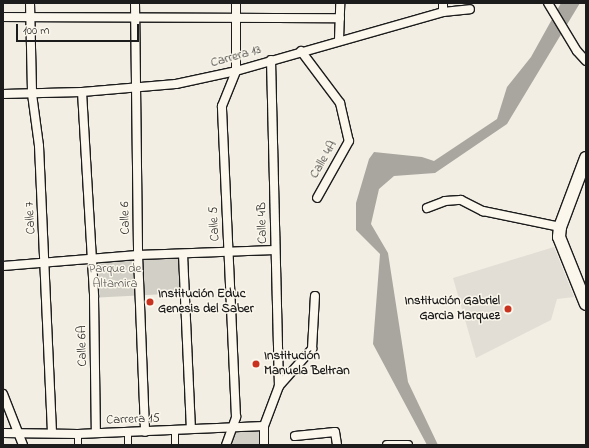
<!DOCTYPE html>
<meta charset="utf-8">
<style>
body{margin:0}
#map{position:relative;width:589px;height:448px;overflow:hidden;background:#f2eee4;font-family:"Indie Flower",sans-serif}
div>[style]{position:absolute}
.built>*{inset:0;background:#e2ded5}
.green>*{inset:0;background:#d2cfc6;transform-origin:0 0}
.water>*{inset:0;background:#a9a6a0}
.roads{filter:drop-shadow(1px 0 #1c1c1c) drop-shadow(-1px 0 #1c1c1c) drop-shadow(0 1px #1c1c1c) drop-shadow(0 -1px #1c1c1c)}
.pedestrian>*{height:6px;margin:-3px;padding:0 3px;transform-origin:3px;border-radius:3px;background:#fbf7ec}
.minor>*{height:8px;margin:-4px;padding:0 4px;transform-origin:4px;border-radius:4px;background:#fbf7ec}
.secondary>*{height:12px;margin:-6px;padding:0 6px;transform-origin:6px;border-radius:6px;background:#fbf7ec}
.dots>*{width:11px;height:11px;translate:-50% -50%;box-sizing:border-box;border:2px solid #fbf7ec;border-radius:50%}
span{translate:-50% -50%;white-space:nowrap;text-align:center;line-height:1.15;-webkit-text-stroke:3px #fbf7ec;paint-order:stroke}
.street-label{font-size:13px;color:#1c1c1c}
.park-label{font-size:13px;color:#53524f}
.poi-label{font-size:13px;color:#1c1c1c;font-weight:700}
.left{translate:0 -50%;text-align:left}
.right{translate:-100% -50%;text-align:right}
.frame{position:absolute;inset:0;border:4px solid #1c1c1c;pointer-events:none}
.scale{position:absolute;left:16px;top:24px;width:123px;height:18px;box-sizing:border-box;border:2px solid #1c1c1c;border-top:0;padding-left:5px;font-size:12px;line-height:14px;white-space:nowrap;color:#1c1c1c;-webkit-text-stroke:3px #fbf7ec;paint-order:stroke}
</style>
<div id="map">
<div class="built">
<div style="clip-path:polygon(554px 247px,574px 297px,557px 299px,551px 320px,476px 358px,453px 278px)"></div>
</div>
<div class="green">
<div style="left:183px;top:254px;width:39px;height:91px;rotate:87deg"></div>
<div style="clip-path:polygon(263px 426px,263px 445px,228px 445px,235px 428px)"></div>
</div>
<div class="water">
<div style="clip-path:polygon(561px 3px,580px 3px,507px 124px,435px 173px,394px 176px,379px 189px,371px 224px,388px 253px,408px 382px,438px 445px,427px 445px,373px 344px,380px 254px,356px 230px,356px 203px,369px 159px,374px 152px,422px 157px,434px 161px,497px 119px,507px 87px,531px 57px)"></div>
</div>
<div class="roads">
<div class="pedestrian">
<div style="left:78px;top:434px;width:11px;rotate:90deg"></div>
<div style="left:128px;top:445px;width:12px;rotate:-90deg"></div>
<div style="left:175px;top:445px;width:15px;rotate:-90deg"></div>
</div>
<div class="minor">
<div style="left:30px;top:3px;width:91px;rotate:88.7deg"></div>
<div style="left:32px;top:94px;width:52px;rotate:82.3deg"></div>
<div style="left:39px;top:146px;width:286px;rotate:87.4deg"></div>
<div style="left:135px;top:3px;width:252px;rotate:89.3deg"></div>
<div style="left:138px;top:255px;width:177px;rotate:87.7deg"></div>
<div style="left:443px;top:3px;width:9px;rotate:90deg"></div>
<div style="left:548px;top:3px;width:56px;rotate:58.9deg"></div>
<div style="left:577px;top:51px;width:13px;rotate:48deg"></div>
<div style="left:3px;top:17px;width:337px;rotate:0.2deg"></div>
<div style="left:339px;top:40px;width:37px;rotate:-88deg"></div>
<div style="left:301px;top:51px;width:65px;rotate:53.1deg"></div>
<div style="left:340px;top:103px;width:39px;rotate:77deg"></div>
<div style="left:349px;top:141px;width:65px;rotate:119.3deg"></div>
<div style="left:271px;top:60px;width:326px;rotate:88.6deg"></div>
<div style="left:82px;top:92px;width:205px;rotate:86.6deg"></div>
<div style="left:94px;top:297px;width:136px;rotate:89.2deg"></div>
<div style="left:3px;top:94px;width:79px;rotate:-1.5deg"></div>
<div style="left:82px;top:92px;width:94px;rotate:-4.9deg"></div>
<div style="left:176px;top:84px;width:61px;rotate:-12.2deg"></div>
<div style="left:236px;top:71px;width:215px;rotate:-15.9deg"></div>
<div style="left:443px;top:12px;width:27px;rotate:-6deg"></div>
<div style="left:427px;top:208px;width:19px;rotate:-21deg"></div>
<div style="left:445px;top:201px;width:16px;rotate:-4deg"></div>
<div style="left:461px;top:200px;width:25px;rotate:27deg"></div>
<div style="left:483px;top:211px;width:79px;rotate:11.7deg"></div>
<div style="left:183px;top:254px;width:175px;rotate:87.4deg"></div>
<div style="left:3px;top:266px;width:135px;rotate:-4.7deg"></div>
<div style="left:138px;top:255px;width:137px;rotate:-2.1deg"></div>
<div style="left:3px;top:394px;width:55px;rotate:68.6deg"></div>
<div style="left:3px;top:433px;width:75px;rotate:0.8deg"></div>
<div style="left:78px;top:434px;width:186px;rotate:-2.5deg"></div>
<div style="left:295px;top:436px;width:40px;rotate:-5.7deg"></div>
<div style="left:335px;top:432px;width:13px;rotate:81deg"></div>
<div style="left:226px;top:445px;width:30px;rotate:-70deg"></div>
<div style="left:236px;top:417px;width:311px;rotate:-92.6deg"></div>
<div style="left:222px;top:106px;width:38px;rotate:-68deg"></div>
<div style="left:236px;top:71px;width:68px;rotate:-90deg"></div>
<div style="left:264px;top:445px;width:19px;rotate:-90deg"></div>
<div style="left:264px;top:426px;width:43px;rotate:-69.4deg"></div>
<div style="left:279px;top:386px;width:50px;rotate:-48.3deg"></div>
<div style="left:312px;top:349px;width:53px;rotate:-86.8deg"></div>
<div style="left:387px;top:445px;width:21px"></div>
</div>
<div class="secondary">
<div style="left:586px;top:158px;width:74px;rotate:110.6deg"></div>
<div style="left:560px;top:227px;width:10px;rotate:96deg"></div>
<div style="left:559px;top:237px;width:72px;rotate:68.1deg"></div>
</div>
</div>
<div class="dots">
<div style="left:150px;top:302px;background:#c8321e"></div>
<div style="left:508px;top:309px;background:#c8321e"></div>
<div style="left:256px;top:364px;background:#c8321e"></div>
</div>
<div class="street-label">
<span style="left:236px;top:57px;rotate:-16deg">Carrera 13</span>
<span style="left:324px;top:160px;rotate:-60deg">Calle 4A</span>
<span style="left:31px;top:218px;rotate:-93deg">Calle 7</span>
<span style="left:126px;top:218px;rotate:-91deg">Calle 6</span>
<span style="left:263px;top:223px;rotate:-91deg">Calle 4B</span>
<span style="left:215px;top:224px;rotate:-93deg">Calle 5</span>
<span style="left:83px;top:346px;rotate:-91deg">Calle 6A</span>
<span style="left:133px;top:420px;rotate:-2deg">Carrera 15</span>
</div>
<div class="park-label">
<span style="left:115px;top:277px">Parque de<br>Altamira</span>
</div>
<div class="poi-label">
<span class="left" style="left:158px;top:302px">Institución Educ<br>Genesis del Saber</span>
<span class="right" style="left:500px;top:309px">Institución Gabriel<br>Garcia Marquez</span>
<span class="left" style="left:264px;top:364px">Institución<br>Manuela Beltran</span>
</div>
<div class="frame"></div>
<div class="scale">100 m</div>
</div>
